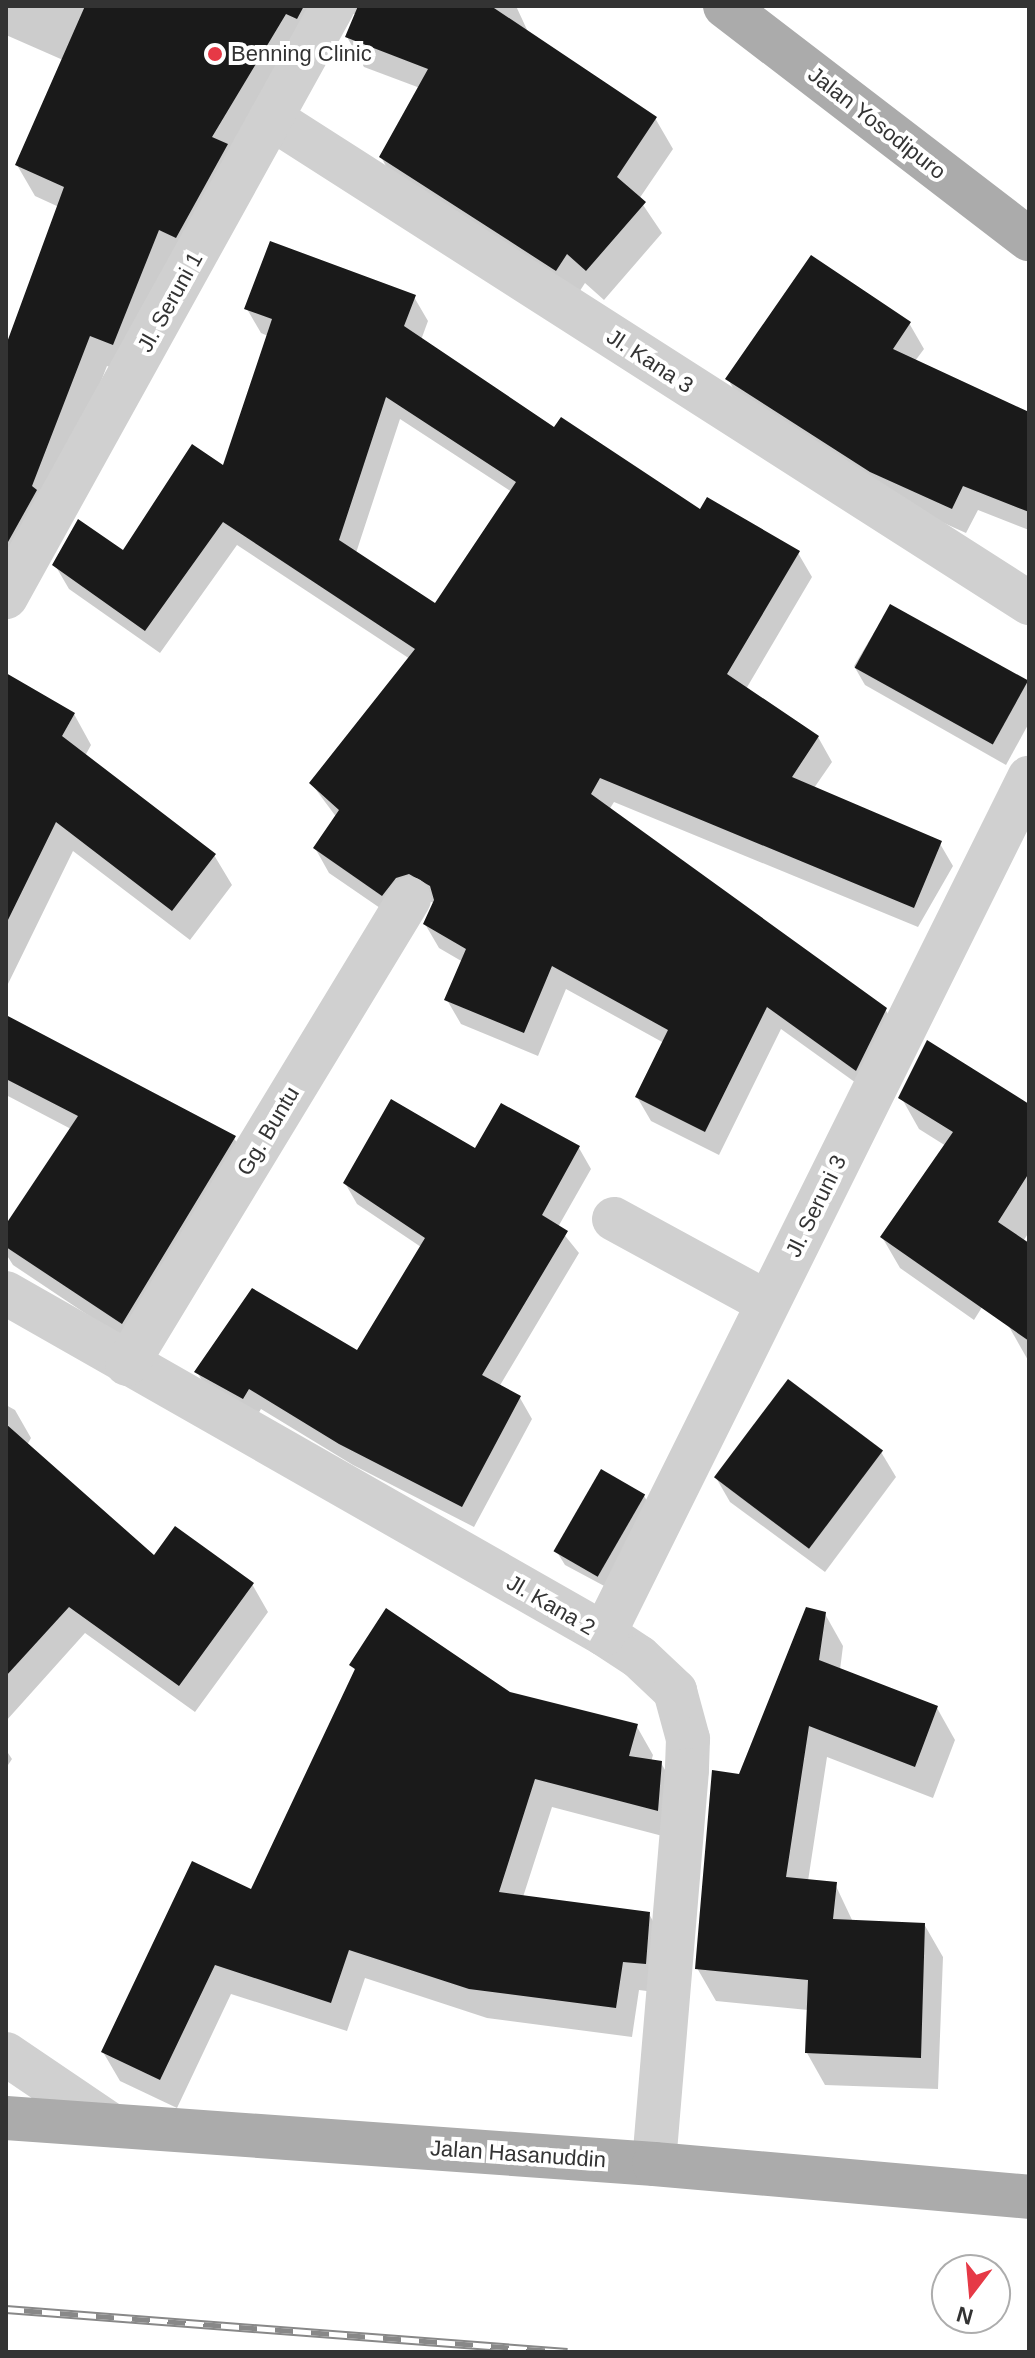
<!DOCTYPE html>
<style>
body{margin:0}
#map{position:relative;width:1035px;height:2358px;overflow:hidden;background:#fff;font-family:Arial,sans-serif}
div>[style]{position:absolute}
.shadow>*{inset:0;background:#0003}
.building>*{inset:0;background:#1a1a1a;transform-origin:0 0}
.minor>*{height:44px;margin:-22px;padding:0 22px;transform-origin:22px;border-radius:22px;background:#d0d0d0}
.major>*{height:44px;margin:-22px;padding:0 22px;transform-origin:22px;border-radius:22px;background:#ababab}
.rail>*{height:9px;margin-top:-4.5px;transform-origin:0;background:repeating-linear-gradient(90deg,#fff 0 18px,#888 0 36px);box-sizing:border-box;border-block:2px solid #888}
.dots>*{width:22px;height:22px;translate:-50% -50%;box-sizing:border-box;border:4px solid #fff;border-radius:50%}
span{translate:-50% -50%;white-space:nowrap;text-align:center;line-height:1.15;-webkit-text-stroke:8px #fff;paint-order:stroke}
.poi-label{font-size:22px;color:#333}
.left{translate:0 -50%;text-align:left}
.street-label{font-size:22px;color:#333}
.frame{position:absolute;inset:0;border:8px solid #333;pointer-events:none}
.north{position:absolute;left:931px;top:2254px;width:80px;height:80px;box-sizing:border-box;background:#fff;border:2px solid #adadad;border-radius:50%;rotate:196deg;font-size:22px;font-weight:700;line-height:32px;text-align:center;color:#333}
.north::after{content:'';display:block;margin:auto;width:28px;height:36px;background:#e63946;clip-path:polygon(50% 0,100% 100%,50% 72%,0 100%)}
</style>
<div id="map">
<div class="shadow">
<div style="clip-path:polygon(6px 6px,516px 6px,529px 34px,655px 118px,673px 149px,639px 199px,662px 233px,604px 300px,585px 283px,574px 300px,398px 188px,381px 157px,420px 88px,364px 67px,347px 37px,357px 14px,338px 14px,131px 375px,107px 366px,49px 515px,6px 558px,6px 349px,59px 207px,35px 196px,17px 165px,63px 60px,6px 35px)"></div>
<div style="clip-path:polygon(evenodd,414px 297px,428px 321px,421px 340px,554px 430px,701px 512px,798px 553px,812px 577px,746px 689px,818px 737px,832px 762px,814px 788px,939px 842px,953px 866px,918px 927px,614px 802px,609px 810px,885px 1009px,900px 1034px,870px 1093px,781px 1029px,719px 1155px,651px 1121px,637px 1097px,664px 1043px,566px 989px,538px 1056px,461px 1024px,447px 1000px,463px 962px,439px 948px,425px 924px,435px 904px,424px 898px,396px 919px,329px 873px,315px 848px,337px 818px,311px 783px,410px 659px,237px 545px,160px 653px,69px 589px,55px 565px,123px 553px,224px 468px,268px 336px,261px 333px,247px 309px,414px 297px,400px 419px,512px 492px,436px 605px,356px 553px,400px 419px)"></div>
<div style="clip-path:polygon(909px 323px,924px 349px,915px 361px,1029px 414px,1029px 530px,978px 510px,966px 533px,886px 497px,742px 404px,728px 379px)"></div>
<div style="clip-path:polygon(890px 606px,1029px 683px,1029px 723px,1006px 765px,865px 685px,854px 666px)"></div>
<div style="clip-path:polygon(6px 675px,74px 714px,91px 745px,85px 756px,214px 855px,232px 885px,190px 940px,73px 851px,6px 988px)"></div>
<div style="clip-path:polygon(6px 1025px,234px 1138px,249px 1163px,137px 1348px,13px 1265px,6px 1254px,6px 1228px,71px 1129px,6px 1095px)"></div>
<div style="clip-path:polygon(901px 1097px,1029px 1106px,1029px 1232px,974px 1320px,900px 1268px,882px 1237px,946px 1146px,919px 1129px)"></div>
<div style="clip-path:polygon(579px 1148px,591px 1169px,558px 1227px,579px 1253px,499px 1387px,520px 1398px,532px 1419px,474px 1527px,353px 1465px,261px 1409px,255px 1419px,209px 1393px,197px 1372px,358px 1353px,421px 1247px,357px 1204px,345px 1183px,476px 1150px)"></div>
<div style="clip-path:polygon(1029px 1303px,1029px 1362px,1008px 1325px)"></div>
<div style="clip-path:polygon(6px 1405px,15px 1410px,31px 1438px,27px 1445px,155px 1557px,252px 1584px,268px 1612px,195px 1712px,85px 1633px,6px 1721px)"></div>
<div style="clip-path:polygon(881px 1452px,896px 1477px,825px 1572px,730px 1502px,715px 1476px)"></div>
<div style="clip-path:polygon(644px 1496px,652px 1509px,608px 1588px,565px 1565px,557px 1552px)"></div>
<div style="clip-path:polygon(825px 1614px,843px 1646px,840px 1670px,937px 1708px,955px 1740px,933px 1798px,827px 1757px,808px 1881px,835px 1884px,853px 1922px,924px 1924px,943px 1957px,938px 2089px,825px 2085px,807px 2053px,808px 2010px,716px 2001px,697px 1968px,740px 1776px)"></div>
<div style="clip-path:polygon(352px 1665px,509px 1693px,636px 1725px,653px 1755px,651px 1762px,661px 1763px,678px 1792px,674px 1839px,552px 1807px,523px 1897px,649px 1914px,666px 1944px,662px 1993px,639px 1990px,632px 2037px,487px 2018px,365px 1978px,347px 2031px,231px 1994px,177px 2108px,120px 2081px,103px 2052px,252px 1891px,356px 1672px)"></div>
<div style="clip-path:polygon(6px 1750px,12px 1759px,6px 1768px)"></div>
</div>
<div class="building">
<div style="clip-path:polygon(85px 6px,304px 6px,297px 19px,286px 14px,212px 137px,228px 144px,176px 238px,159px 230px,113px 345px,90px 336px,32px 486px,37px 490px,8px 542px,6px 345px,64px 187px,15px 165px)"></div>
<div style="clip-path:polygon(358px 6px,491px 6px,657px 117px,617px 177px,646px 202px,586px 271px,567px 254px,556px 271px,379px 157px,428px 69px,345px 37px)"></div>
<div style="clip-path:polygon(evenodd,270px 241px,416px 295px,404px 326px,554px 427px,561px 417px,700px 509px,707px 497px,800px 551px,727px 674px,819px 736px,792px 777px,942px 841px,914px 908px,600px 778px,591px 794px,887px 1008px,856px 1071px,767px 1007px,705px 1132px,635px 1097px,668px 1030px,552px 966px,524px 1033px,444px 1000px,466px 949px,423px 924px,434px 900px,430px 886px,409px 874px,396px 878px,382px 896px,313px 848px,339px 810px,309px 783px,415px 649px,223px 522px,145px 631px,52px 565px,78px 519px,123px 550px,192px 444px,223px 465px,272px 319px,244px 309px,270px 241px,386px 397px,516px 482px,435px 603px,339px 540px,386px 397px)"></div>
<div style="clip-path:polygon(811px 255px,911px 322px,893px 349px,1029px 412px,1029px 512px,963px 486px,952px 509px,870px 472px,725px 379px)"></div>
<div style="left:890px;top:604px;width:158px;height:73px;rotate:29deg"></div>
<div style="clip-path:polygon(6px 673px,75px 713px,62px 736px,216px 854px,172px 911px,56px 822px,6px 924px)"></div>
<div style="clip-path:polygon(6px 1015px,236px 1136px,122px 1324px,6px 1247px,6px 1224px,78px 1116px,6px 1079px)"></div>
<div style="clip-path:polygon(927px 1040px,1029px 1104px,1029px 1173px,998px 1222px,1029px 1243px,1029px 1341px,880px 1237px,953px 1132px,898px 1098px)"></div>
<div style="clip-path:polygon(391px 1099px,475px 1148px,501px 1103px,580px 1146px,542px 1215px,568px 1231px,482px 1375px,521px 1396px,462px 1507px,339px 1444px,249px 1389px,243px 1399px,194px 1372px,252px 1288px,357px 1350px,425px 1238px,343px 1183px)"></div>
<div style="left:788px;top:1379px;width:119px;height:123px;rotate:37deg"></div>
<div style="clip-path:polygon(6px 1424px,154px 1555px,175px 1526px,254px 1583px,179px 1686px,69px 1607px,6px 1676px)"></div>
<div style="left:601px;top:1469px;width:51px;height:95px;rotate:30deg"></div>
<div style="clip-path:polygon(806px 1607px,826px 1612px,819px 1660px,938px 1706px,915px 1767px,809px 1726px,786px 1877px,837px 1882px,833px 1919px,925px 1923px,921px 2058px,805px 2053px,808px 1980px,695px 1969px,712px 1770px,739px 1774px)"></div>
<div style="clip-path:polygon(386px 1608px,510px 1692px,638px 1724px,629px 1756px,662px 1761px,658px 1811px,535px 1779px,499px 1892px,650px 1912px,646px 1964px,623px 1962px,616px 2008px,469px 1989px,349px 1950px,331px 2003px,215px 1965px,160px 2080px,101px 2052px,192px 1861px,251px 1889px,355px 1669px,349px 1665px)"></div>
</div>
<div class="minor">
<div style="left:271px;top:118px;width:900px;rotate:32.61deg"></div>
<div style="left:6px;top:597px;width:675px;rotate:-61.04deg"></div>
<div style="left:614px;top:1219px;width:175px;rotate:28.6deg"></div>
<div style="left:6px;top:1293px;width:688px;rotate:29.69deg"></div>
<div style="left:604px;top:1634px;width:42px;rotate:33.3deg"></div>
<div style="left:639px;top:1657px;width:50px;rotate:43.4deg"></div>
<div style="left:675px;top:1691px;width:50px;rotate:74.8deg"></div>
<div style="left:688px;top:1739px;width:31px;rotate:92deg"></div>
<div style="left:687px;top:1770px;width:395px;rotate:94.8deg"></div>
<div style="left:127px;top:1364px;width:544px;rotate:-58.77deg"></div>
<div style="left:604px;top:1634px;width:956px;rotate:-63.6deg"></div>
<div style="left:6px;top:2054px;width:127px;rotate:34.1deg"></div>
</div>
<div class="major">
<div style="left:725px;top:6px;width:383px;rotate:37.5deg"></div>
<div style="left:6px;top:2118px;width:650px;rotate:4.06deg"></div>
<div style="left:654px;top:2164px;width:376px;rotate:5deg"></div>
</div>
<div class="rail">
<div style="left:6px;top:2309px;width:563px;rotate:4.38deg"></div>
</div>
<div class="dots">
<div style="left:215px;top:54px;background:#e63946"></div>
</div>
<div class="poi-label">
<span class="left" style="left:231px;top:54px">Benning Clinic</span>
</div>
<div class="street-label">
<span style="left:877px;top:123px;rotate:38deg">Jalan Yosodipuro</span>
<span style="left:170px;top:302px;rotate:-61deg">Jl. Seruni 1</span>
<span style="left:650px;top:361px;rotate:33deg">Jl. Kana 3</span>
<span style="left:268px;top:1131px;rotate:-59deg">Gg. Buntu</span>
<span style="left:816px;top:1206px;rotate:-64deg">Jl. Seruni 3</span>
<span style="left:551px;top:1605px;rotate:30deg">Jl. Kana 2</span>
<span style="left:518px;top:2154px;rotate:4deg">Jalan Hasanuddin</span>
</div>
<div class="frame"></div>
<div class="north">N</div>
</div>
